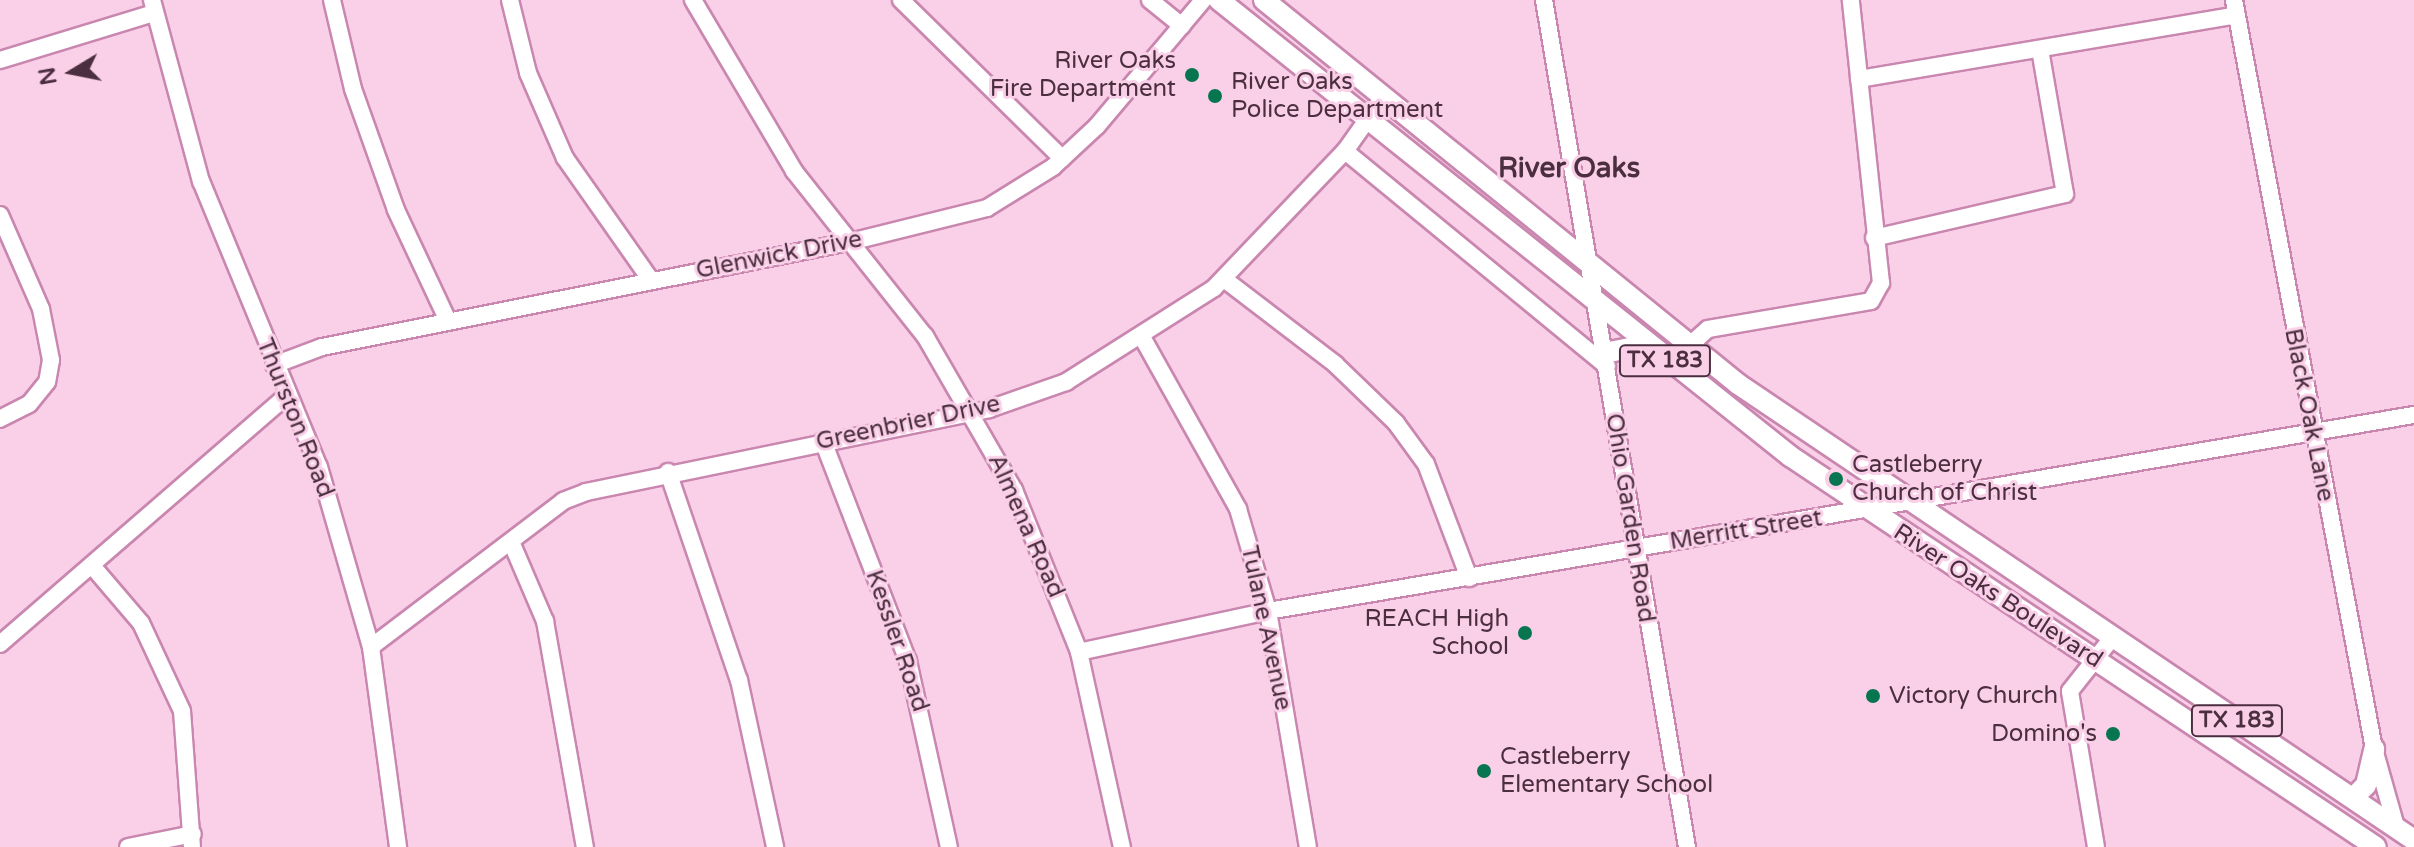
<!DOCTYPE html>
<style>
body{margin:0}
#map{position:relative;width:2414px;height:847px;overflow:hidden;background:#facfe8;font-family:"Varela Round",sans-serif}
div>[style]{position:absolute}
.roads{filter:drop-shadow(2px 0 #c987b0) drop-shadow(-2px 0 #c987b0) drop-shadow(0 2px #c987b0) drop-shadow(0 -2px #c987b0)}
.minor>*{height:16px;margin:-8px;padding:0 8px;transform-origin:8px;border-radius:8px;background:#fff}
.major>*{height:20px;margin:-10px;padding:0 10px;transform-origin:10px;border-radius:10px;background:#fff}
.dots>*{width:22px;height:22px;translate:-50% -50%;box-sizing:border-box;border:4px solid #facfe8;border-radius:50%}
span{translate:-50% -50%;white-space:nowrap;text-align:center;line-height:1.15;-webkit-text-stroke:6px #facfe8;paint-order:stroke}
.shield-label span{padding:2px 6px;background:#facfe8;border:2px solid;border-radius:6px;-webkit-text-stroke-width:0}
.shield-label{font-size:22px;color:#4b2f40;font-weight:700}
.poi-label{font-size:24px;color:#4b2f40}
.right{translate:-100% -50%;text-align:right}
.left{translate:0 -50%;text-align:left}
.street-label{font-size:24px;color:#4b2f40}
.quarter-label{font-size:28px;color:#4b2f40;font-weight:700}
.north{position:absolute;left:32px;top:32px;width:80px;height:80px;-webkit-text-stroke:6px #facfe8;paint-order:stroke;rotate:260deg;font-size:22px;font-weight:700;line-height:32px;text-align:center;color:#4b2f40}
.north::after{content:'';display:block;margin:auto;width:28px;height:36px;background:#4b2f40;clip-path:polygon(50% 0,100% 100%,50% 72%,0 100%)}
</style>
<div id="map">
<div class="roads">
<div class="minor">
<div style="left:152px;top:0;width:188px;rotate:74.9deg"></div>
<div style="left:201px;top:181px;width:309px;rotate:67.6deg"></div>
<div style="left:319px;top:467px;width:187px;rotate:73.9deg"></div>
<div style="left:371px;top:647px;width:202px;rotate:82.3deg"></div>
<div style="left:332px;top:0;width:91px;rotate:76.7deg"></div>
<div style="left:353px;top:89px;width:128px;rotate:70.4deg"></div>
<div style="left:396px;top:210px;width:120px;rotate:64.9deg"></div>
<div style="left:510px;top:0;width:75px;rotate:76.1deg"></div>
<div style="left:528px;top:73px;width:93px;rotate:66.5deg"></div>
<div style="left:565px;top:158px;width:148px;rotate:54.9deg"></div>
<div style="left:693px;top:0;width:199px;rotate:59.4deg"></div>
<div style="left:794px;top:171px;width:211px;rotate:51.6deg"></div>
<div style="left:925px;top:336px;width:178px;rotate:60deg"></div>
<div style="left:1014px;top:490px;width:175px;rotate:68.1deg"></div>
<div style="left:1079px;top:652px;width:200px;rotate:77.6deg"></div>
<div style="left:901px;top:0;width:226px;rotate:44.5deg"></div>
<div style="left:1150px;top:0;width:41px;rotate:39.1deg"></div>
<div style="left:1544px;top:0;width:859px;rotate:80.42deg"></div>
<div style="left:2234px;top:0;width:762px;rotate:79.41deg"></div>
<div style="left:2374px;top:749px;width:81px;rotate:74.2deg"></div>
<div style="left:0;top:60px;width:161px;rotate:-17deg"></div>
<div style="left:1859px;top:79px;width:383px;rotate:-9.6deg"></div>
<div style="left:1345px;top:151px;width:339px;rotate:39.4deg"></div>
<div style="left:0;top:215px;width:103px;rotate:66.4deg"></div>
<div style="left:41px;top:309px;width:52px;rotate:78.9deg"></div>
<div style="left:51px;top:360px;width:22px;rotate:100deg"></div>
<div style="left:47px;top:382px;width:28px;rotate:129deg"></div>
<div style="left:29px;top:404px;width:33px;rotate:153deg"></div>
<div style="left:1874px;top:238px;width:196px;rotate:-13deg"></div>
<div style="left:2065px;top:194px;width:146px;rotate:-99.8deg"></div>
<div style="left:1224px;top:279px;width:140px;rotate:37.4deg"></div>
<div style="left:1335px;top:364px;width:85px;rotate:44deg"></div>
<div style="left:1396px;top:423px;width:51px;rotate:53.8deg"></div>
<div style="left:1426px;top:464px;width:122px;rotate:69.3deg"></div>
<div style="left:1142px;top:337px;width:197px;rotate:60.8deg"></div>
<div style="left:1238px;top:509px;width:106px;rotate:73.6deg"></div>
<div style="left:1268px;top:611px;width:239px;rotate:80.4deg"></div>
<div style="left:1690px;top:345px;width:24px;rotate:-42deg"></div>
<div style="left:1708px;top:329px;width:165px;rotate:-9.7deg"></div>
<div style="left:1871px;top:301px;width:21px;rotate:-61deg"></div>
<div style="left:1881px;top:283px;width:285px;rotate:-96.1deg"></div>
<div style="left:274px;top:365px;width:51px;rotate:-20.6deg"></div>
<div style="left:322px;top:347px;width:542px;rotate:-11.27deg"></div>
<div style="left:854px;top:241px;width:137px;rotate:-13.9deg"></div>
<div style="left:987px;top:208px;width:78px;rotate:-31.8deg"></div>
<div style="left:1053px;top:167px;width:60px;rotate:-43deg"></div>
<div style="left:1097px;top:126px;width:165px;rotate:-49.9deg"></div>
<div style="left:823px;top:441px;width:236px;rotate:68.9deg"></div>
<div style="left:908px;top:661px;width:190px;rotate:77.6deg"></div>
<div style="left:668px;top:472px;width:220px;rotate:71.2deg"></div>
<div style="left:739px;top:680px;width:171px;rotate:77.8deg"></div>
<div style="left:512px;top:544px;width:84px;rotate:66.8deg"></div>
<div style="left:545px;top:621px;width:230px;rotate:80deg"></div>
<div style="left:94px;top:568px;width:72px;rotate:49.5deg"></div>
<div style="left:141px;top:623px;width:97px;rotate:65deg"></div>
<div style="left:182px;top:711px;width:136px;rotate:85.8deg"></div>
<div style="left:0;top:644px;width:380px;rotate:-40.9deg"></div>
<div style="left:371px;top:647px;width:241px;rotate:-37.2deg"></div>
<div style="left:563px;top:501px;width:25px;rotate:-21deg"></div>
<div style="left:586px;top:492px;width:411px;rotate:-11.6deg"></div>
<div style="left:989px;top:409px;width:82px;rotate:-19.3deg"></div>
<div style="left:1066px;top:382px;width:175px;rotate:-32.4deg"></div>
<div style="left:1214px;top:288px;width:190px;rotate:-46.3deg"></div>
<div style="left:1345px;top:151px;width:67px;rotate:-54.7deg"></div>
<div style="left:1079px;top:652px;width:193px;rotate:-12.2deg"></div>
<div style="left:1268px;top:611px;width:1163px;rotate:-9.71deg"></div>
<div style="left:128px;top:847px;width:66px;rotate:-11.3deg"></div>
<div style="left:2096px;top:847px;width:158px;rotate:-99.5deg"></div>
<div style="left:2070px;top:691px;width:68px;rotate:-51.6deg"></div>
</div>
<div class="major">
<div style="left:1219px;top:0;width:731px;rotate:38.61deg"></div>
<div style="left:1790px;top:456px;width:704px;rotate:33.71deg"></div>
<div style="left:1264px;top:0;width:610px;rotate:39.01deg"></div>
<div style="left:1738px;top:384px;width:815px;rotate:34deg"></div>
<div style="left:1604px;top:353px;width:42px;rotate:-11deg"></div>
<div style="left:2353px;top:798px;width:18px;rotate:-45deg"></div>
<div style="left:2366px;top:785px;width:37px;rotate:-77deg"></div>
</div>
</div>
<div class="dots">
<div style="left:1192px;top:75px;background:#077650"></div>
<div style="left:1215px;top:96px;background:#077650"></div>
<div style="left:1836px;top:479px;background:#077650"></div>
<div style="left:1525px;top:633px;background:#077650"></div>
<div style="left:1873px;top:696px;background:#077650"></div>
<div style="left:2113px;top:734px;background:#077650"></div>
<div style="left:1484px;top:771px;background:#077650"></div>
</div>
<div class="shield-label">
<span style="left:1665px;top:361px">TX 183</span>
<span style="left:2237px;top:721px">TX 183</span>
</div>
<div class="poi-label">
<span class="right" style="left:1176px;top:75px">River Oaks<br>Fire Department</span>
<span class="left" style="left:1231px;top:96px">River Oaks<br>Police Department</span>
<span class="left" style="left:1852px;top:479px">Castleberry<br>Church of Christ</span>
<span class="right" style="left:1509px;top:633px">REACH High<br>School</span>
<span class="left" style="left:1889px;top:696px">Victory Church</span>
<span class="right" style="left:2097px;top:734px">Domino's</span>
<span class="left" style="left:1500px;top:771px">Castleberry<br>Elementary School</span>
</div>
<div class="street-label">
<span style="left:779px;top:255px;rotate:-11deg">Glenwick Drive</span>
<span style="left:2309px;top:415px;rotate:79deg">Black Oak Lane</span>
<span style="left:295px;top:418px;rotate:68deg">Thurston Road</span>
<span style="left:908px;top:423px;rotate:-12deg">Greenbrier Drive</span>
<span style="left:1630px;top:518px;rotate:81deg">Ohio Garden Road</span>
<span style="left:1026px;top:526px;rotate:66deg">Almena Road</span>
<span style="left:1746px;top:530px;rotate:-9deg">Merritt Street</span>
<span style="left:1998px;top:596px;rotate:33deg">River Oaks Boulevard</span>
<span style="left:1266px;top:628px;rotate:78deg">Tulane Avenue</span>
<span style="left:897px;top:641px;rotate:71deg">Kessler Road</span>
</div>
<div class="quarter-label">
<span style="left:1569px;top:168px">River Oaks</span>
</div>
<div class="north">N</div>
</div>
